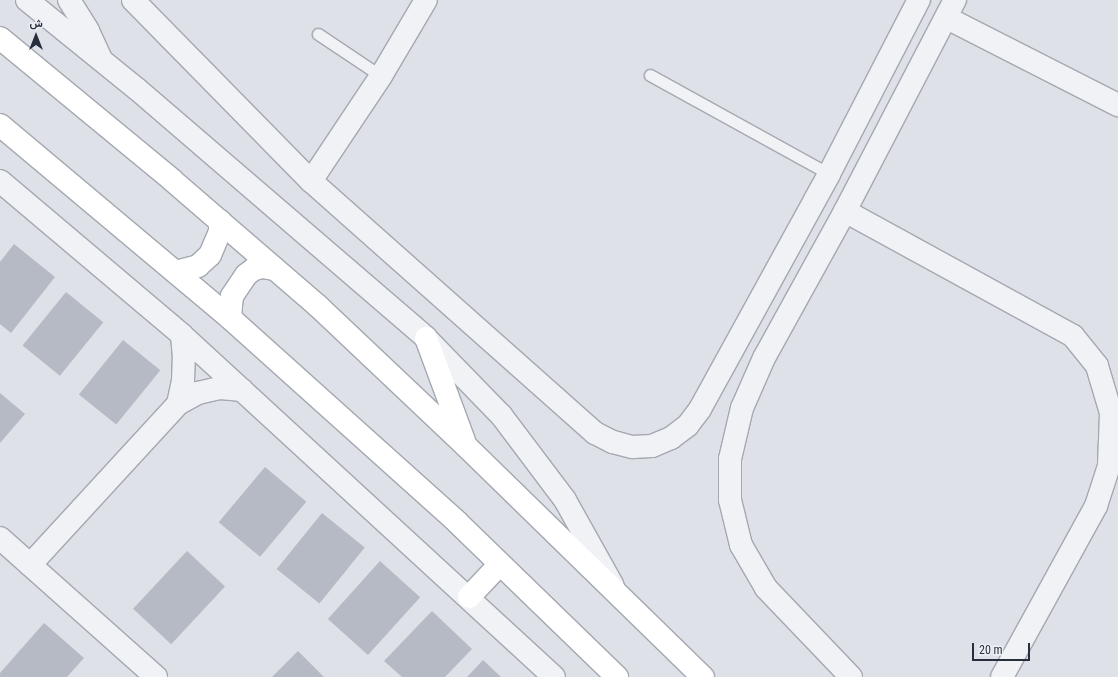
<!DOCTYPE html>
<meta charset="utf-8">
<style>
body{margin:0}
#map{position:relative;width:1118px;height:677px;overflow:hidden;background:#dee1e7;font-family:"Roboto Condensed",Vazirmatn,sans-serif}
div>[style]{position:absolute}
.building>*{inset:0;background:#b5bac4;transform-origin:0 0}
.roads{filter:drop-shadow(1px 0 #a4a8b1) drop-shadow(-1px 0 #a4a8b1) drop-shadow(0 1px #a4a8b1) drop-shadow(0 -1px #a4a8b1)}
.lane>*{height:11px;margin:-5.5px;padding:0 5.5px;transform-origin:5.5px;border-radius:5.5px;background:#f1f2f6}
.street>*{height:22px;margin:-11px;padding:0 11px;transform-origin:11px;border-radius:11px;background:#f1f2f6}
.secondary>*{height:22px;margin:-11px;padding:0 11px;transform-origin:11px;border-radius:11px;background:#fff}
span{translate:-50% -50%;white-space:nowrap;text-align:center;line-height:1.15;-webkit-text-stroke:3px #edf0f5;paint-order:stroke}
.north{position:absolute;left:16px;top:16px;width:40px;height:40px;-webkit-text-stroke:3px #edf0f5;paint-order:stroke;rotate:0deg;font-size:11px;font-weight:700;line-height:16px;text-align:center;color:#282e3e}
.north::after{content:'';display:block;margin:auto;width:14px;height:18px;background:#282e3e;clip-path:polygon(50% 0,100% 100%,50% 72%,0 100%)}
.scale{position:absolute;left:972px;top:643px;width:58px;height:18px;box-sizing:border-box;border:2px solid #282e3e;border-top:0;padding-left:5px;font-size:12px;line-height:14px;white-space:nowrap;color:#282e3e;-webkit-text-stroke:3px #edf0f5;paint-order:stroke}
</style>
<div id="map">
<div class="building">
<div style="clip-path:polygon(14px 244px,55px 277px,11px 333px,0 324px,0 262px)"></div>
<div style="left:66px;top:292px;width:48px;height:69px;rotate:39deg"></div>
<div style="left:123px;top:340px;width:48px;height:70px;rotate:39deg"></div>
<div style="clip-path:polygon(0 393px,25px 414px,0 443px)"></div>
<div style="left:265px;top:467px;width:54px;height:72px;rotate:40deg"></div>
<div style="left:322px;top:513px;width:55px;height:72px;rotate:39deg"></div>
<div style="left:187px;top:551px;width:52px;height:79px;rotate:43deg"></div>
<div style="left:380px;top:561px;width:54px;height:78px;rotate:42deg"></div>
<div style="clip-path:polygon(432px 611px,472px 649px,445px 677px,402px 677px,384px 661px)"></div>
<div style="clip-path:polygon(44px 623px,84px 658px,67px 677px,0 677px,0 673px)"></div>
<div style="clip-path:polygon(298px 651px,324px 677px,272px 677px)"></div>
<div style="clip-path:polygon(483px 660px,501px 677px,467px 677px)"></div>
</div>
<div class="roads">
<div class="lane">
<div style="left:318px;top:34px;width:76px;rotate:33.7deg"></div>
<div style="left:650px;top:75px;width:205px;rotate:28.9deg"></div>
</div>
<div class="street">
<div style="left:27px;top:0;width:141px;rotate:39deg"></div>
<div style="left:137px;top:89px;width:381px;rotate:40.7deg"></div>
<div style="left:426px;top:338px;width:107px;rotate:45.8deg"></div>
<div style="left:501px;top:415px;width:106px;rotate:53deg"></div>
<div style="left:565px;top:500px;width:98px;rotate:60.8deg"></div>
<div style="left:69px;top:0;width:36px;rotate:58deg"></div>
<div style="left:88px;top:31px;width:29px;rotate:65deg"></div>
<div style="left:133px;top:0;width:254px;rotate:45.5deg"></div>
<div style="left:311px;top:181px;width:380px;rotate:41.6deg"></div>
<div style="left:595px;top:433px;width:20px;rotate:27deg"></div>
<div style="left:613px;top:442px;width:20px;rotate:15deg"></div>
<div style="left:632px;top:447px;width:20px;rotate:-3deg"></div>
<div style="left:652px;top:446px;width:21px;rotate:-23deg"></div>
<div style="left:671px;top:438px;width:21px;rotate:-37deg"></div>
<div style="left:688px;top:425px;width:20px;rotate:-53deg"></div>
<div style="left:700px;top:409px;width:268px;rotate:-61.2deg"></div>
<div style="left:829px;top:174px;width:196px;rotate:-62.7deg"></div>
<div style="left:947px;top:18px;width:192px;rotate:27deg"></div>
<div style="left:0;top:181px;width:238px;rotate:40.2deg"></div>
<div style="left:182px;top:335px;width:505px;rotate:42.59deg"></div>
<div style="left:311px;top:181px;width:126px;rotate:-56.3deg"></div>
<div style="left:381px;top:76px;width:88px;rotate:-59.4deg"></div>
<div style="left:845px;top:211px;width:260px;rotate:28.7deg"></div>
<div style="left:1073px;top:336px;width:38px;rotate:51deg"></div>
<div style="left:1097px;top:366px;width:49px;rotate:73.4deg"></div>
<div style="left:1111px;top:413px;width:53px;rotate:92.2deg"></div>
<div style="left:1109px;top:466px;width:42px;rotate:108deg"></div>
<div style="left:1096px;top:506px;width:195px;rotate:118.8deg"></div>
<div style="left:178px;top:404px;width:24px;rotate:-78deg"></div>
<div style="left:183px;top:381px;width:23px;rotate:-88deg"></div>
<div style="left:184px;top:358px;width:23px;rotate:-95deg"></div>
<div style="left:0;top:538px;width:209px;rotate:41.7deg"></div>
<div style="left:30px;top:565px;width:219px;rotate:-47.4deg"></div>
<div style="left:178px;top:404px;width:23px;rotate:-29deg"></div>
<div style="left:198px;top:393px;width:23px;rotate:-13deg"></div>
<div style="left:220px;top:388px;width:22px;rotate:5deg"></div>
<div style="left:851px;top:677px;width:123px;rotate:-133.7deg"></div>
<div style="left:766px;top:588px;width:50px;rotate:-120.2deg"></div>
<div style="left:741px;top:545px;width:46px;rotate:-103.7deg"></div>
<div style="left:730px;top:500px;width:41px;rotate:-90deg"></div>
<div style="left:730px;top:459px;width:52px;rotate:-76.8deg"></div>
<div style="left:742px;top:408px;width:55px;rotate:-66.3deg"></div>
<div style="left:764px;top:358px;width:168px;rotate:-61.1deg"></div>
<div style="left:845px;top:211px;width:238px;rotate:-62.5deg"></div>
</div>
<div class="secondary">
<div style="left:0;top:38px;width:223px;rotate:39.5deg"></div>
<div style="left:172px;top:180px;width:193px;rotate:40.8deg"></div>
<div style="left:318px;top:306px;width:204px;rotate:43.4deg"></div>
<div style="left:466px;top:446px;width:331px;rotate:44.3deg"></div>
<div style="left:0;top:125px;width:300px;rotate:40deg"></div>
<div style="left:230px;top:318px;width:305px;rotate:41.9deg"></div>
<div style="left:457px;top:522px;width:223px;rotate:44.1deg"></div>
<div style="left:176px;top:272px;width:23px;rotate:-15deg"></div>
<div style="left:198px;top:266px;width:16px;rotate:-43deg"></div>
<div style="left:210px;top:255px;width:26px;rotate:-67deg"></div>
<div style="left:220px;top:231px;width:10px;rotate:-90deg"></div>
<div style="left:230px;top:318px;width:22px;rotate:-85deg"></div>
<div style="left:232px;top:296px;width:25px;rotate:-56deg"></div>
<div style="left:246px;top:275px;width:10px;rotate:-37deg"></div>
<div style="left:254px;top:269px;width:8px;rotate:-14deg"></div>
<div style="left:262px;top:267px;width:13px;rotate:9deg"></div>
<div style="left:426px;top:338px;width:110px;rotate:69.7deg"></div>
<div style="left:469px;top:597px;width:45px;rotate:-46.8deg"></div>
</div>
</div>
<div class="north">ش</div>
<div class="scale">20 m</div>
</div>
